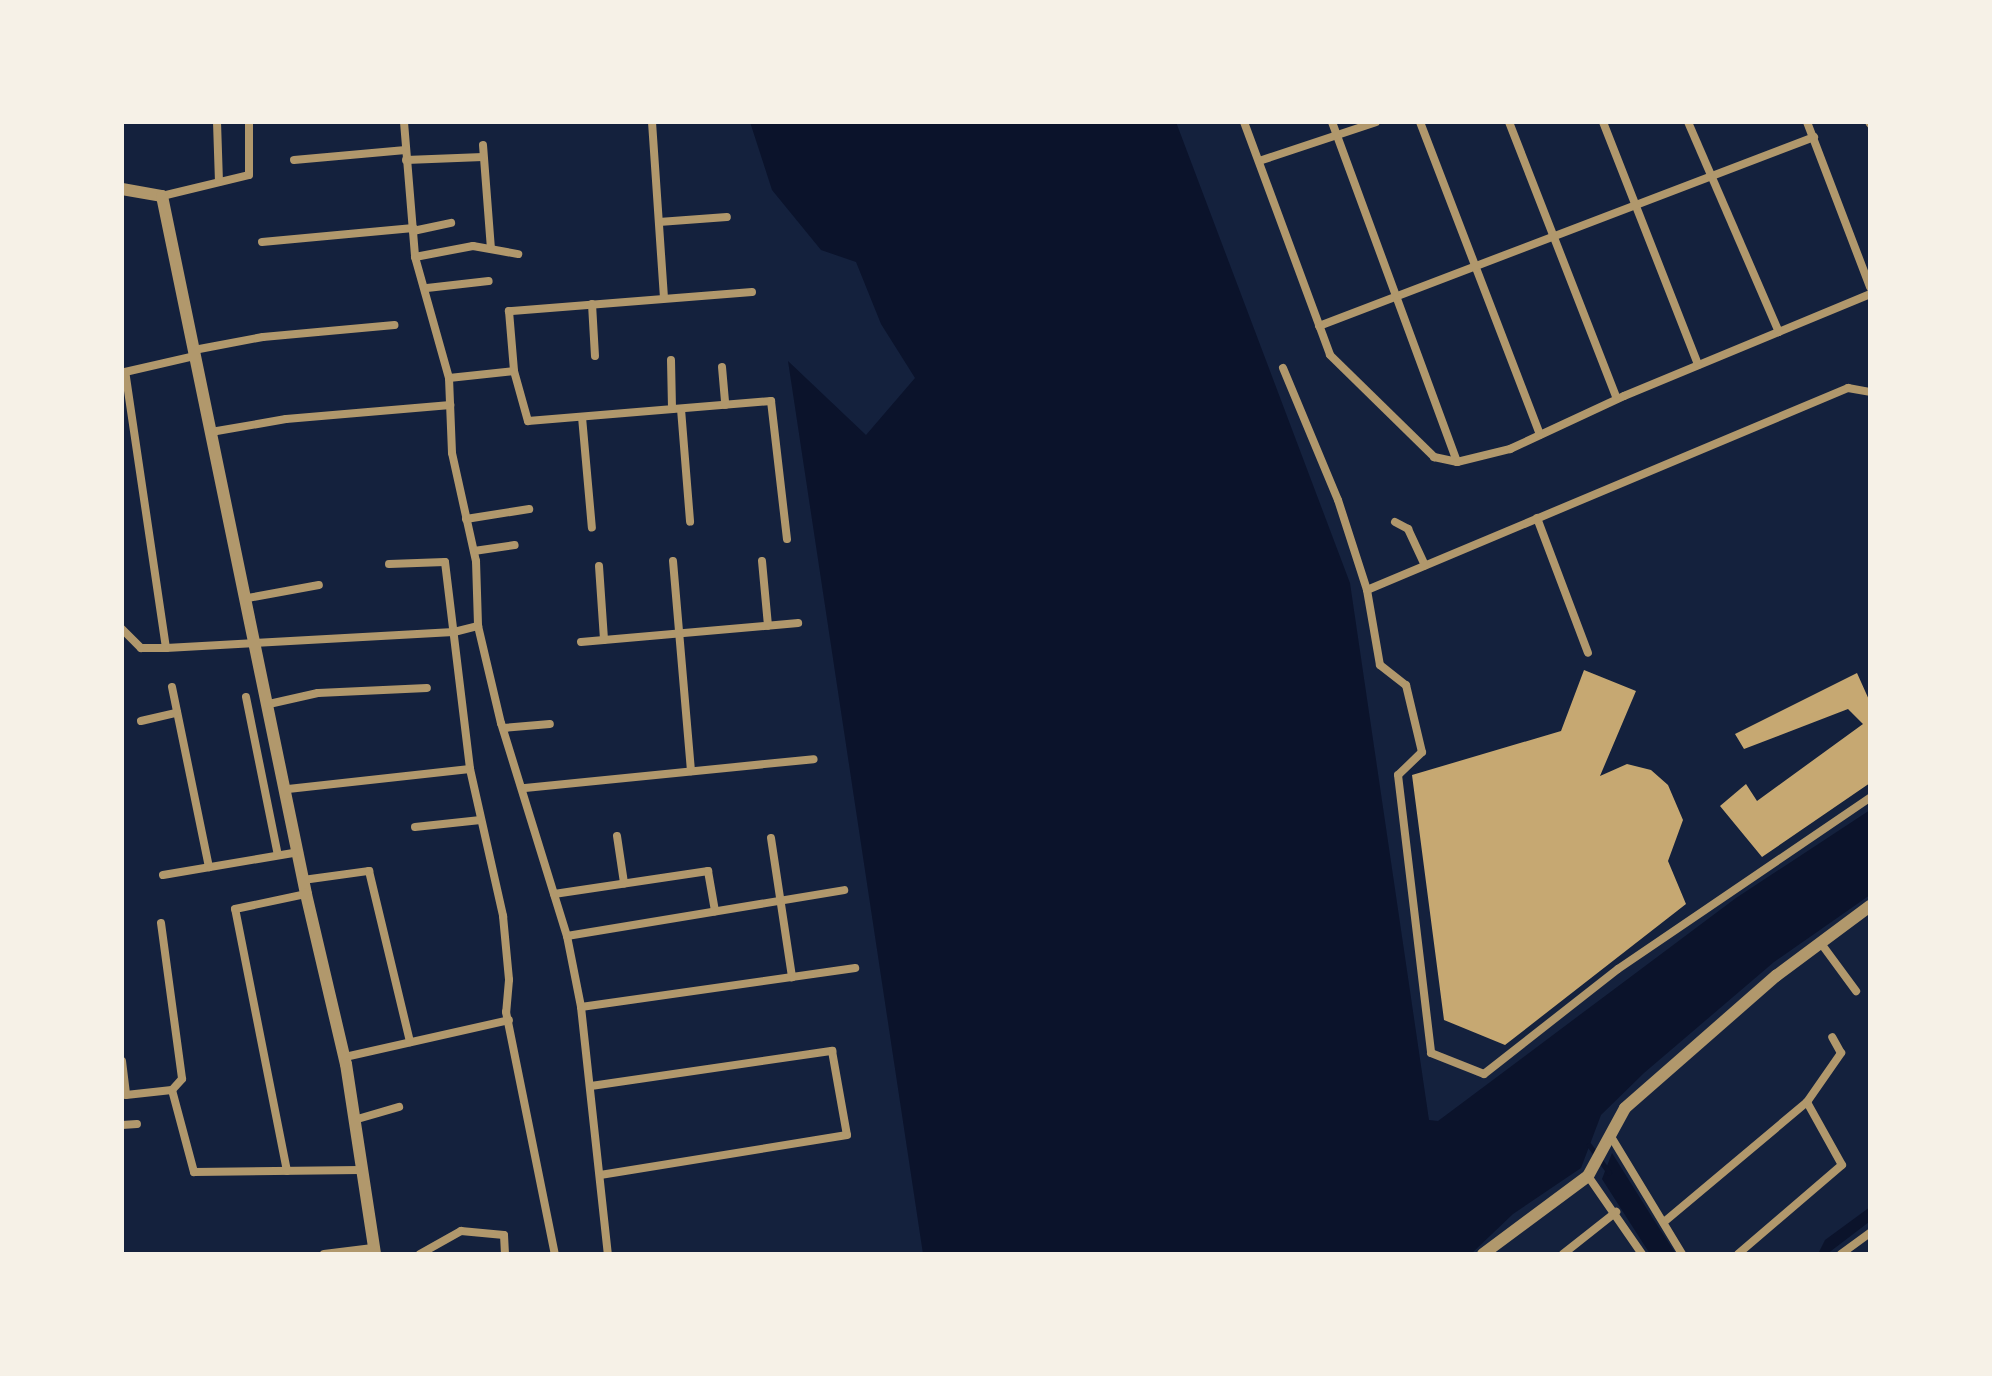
<!DOCTYPE html>
<style>
body{margin:0}
#map{position:relative;width:1992px;height:1376px;overflow:hidden;background:#14213d;font-family:Ubuntu,sans-serif}
div>[style]{position:absolute}
.water>*{inset:0;background:#0b132b}
.stream>*{height:5px;margin:-2.5px;padding:0 2.5px;transform-origin:2.5px;border-radius:2.5px;background:#0b132b}
.building>*{inset:0;background:#c6a872}
.minor>*{height:8px;margin:-4px;padding:0 4px;transform-origin:4px;border-radius:4px;background:#b1986c}
.tertiary>*{height:12px;margin:-6px;padding:0 6px;transform-origin:6px;border-radius:6px;background:#b1986c}
span{translate:-50% -50%;white-space:nowrap;text-align:center;line-height:1.15;-webkit-text-stroke:8px #f6f1e7;paint-order:stroke}
.frame{position:absolute;inset:0;border:124px solid #f6f1e7;pointer-events:none}
</style>
<div id="map">
<div class="water">
<div style="clip-path:polygon(750px 122px,1176px 122px,1350px 583px,1429px 1120px,1438px 1121px,1736px 898px,1870px 810px,1870px 895px,1774px 962px,1644px 1073px,1601px 1115px,1581px 1168px,1513px 1214px,1471px 1254px,923px 1254px,788px 361px,866px 435px,915px 378px,881px 324px,856px 262px,821px 250px,772px 190px)"></div>
<div style="clip-path:polygon(1612px 1153px,1652px 1217px,1676px 1254px,1650px 1254px,1602px 1179px)"></div>
<div style="clip-path:polygon(1870px 1207px,1869px 1222px,1827px 1254px,1818px 1254px,1825px 1240px)"></div>
</div>
<div class="stream">
<div style="left:1589px;top:1145px;width:34px;rotate:54deg"></div>
</div>
<div class="building">
<div style="clip-path:polygon(1584px 670px,1636px 691px,1600px 776px,1627px 764px,1651px 770px,1668px 785px,1683px 820px,1668px 861px,1686px 904px,1505px 1045px,1444px 1020px,1412px 775px,1561px 731px)"></div>
<div style="clip-path:polygon(1857px 673px,1870px 702px,1870px 783px,1762px 857px,1720px 806px,1746px 784px,1757px 801px,1863px 724px,1848px 709px,1744px 749px,1735px 734px)"></div>
</div>
<div class="minor">
<div style="left:217px;top:122px;width:60px;rotate:88.1deg"></div>
<div style="left:404px;top:122px;width:135px;rotate:85.3deg"></div>
<div style="left:415px;top:257px;width:126px;rotate:74.3deg"></div>
<div style="left:449px;top:378px;width:75px;rotate:87.7deg"></div>
<div style="left:452px;top:453px;width:111px;rotate:77.5deg"></div>
<div style="left:476px;top:561px;width:65px;rotate:88.2deg"></div>
<div style="left:478px;top:626px;width:100px;rotate:76.7deg"></div>
<div style="left:501px;top:723px;width:223px;rotate:72.8deg"></div>
<div style="left:567px;top:936px;width:72px;rotate:78.8deg"></div>
<div style="left:581px;top:1007px;width:248px;rotate:83.8deg"></div>
<div style="left:652px;top:122px;width:176px;rotate:86.1deg"></div>
<div style="left:1244px;top:122px;width:248px;rotate:69.7deg"></div>
<div style="left:1330px;top:355px;width:146px;rotate:44.4deg"></div>
<div style="left:1434px;top:457px;width:24px;rotate:12deg"></div>
<div style="left:1457px;top:462px;width:55px;rotate:-13.8deg"></div>
<div style="left:1510px;top:449px;width:126px;rotate:-24.9deg"></div>
<div style="left:1624px;top:396px;width:266px;rotate:-22.5deg"></div>
<div style="left:1332px;top:122px;width:362px;rotate:69.8deg"></div>
<div style="left:1420px;top:122px;width:335px;rotate:69deg"></div>
<div style="left:1509px;top:122px;width:297px;rotate:68.7deg"></div>
<div style="left:1603px;top:122px;width:261px;rotate:68.6deg"></div>
<div style="left:1688px;top:122px;width:229px;rotate:66.6deg"></div>
<div style="left:1807px;top:122px;width:177px;rotate:69.1deg"></div>
<div style="left:1869px;top:122px;width:2px;rotate:63deg"></div>
<div style="left:483px;top:145px;width:104px;rotate:85.6deg"></div>
<div style="left:294px;top:160px;width:112px;rotate:-5.1deg"></div>
<div style="left:406px;top:160px;width:77px;rotate:-2.2deg"></div>
<div style="left:1259px;top:161px;width:123px;rotate:-18.4deg"></div>
<div style="left:162px;top:196px;width:89px;rotate:-13.6deg"></div>
<div style="left:249px;top:175px;width:53px;rotate:-90deg"></div>
<div style="left:659px;top:222px;width:68px;rotate:-4.2deg"></div>
<div style="left:413px;top:231px;width:39px;rotate:-12deg"></div>
<div style="left:262px;top:242px;width:152px;rotate:-5.3deg"></div>
<div style="left:415px;top:257px;width:59px;rotate:-10.7deg"></div>
<div style="left:473px;top:246px;width:46px;rotate:10.1deg"></div>
<div style="left:427px;top:288px;width:62px;rotate:-6.4deg"></div>
<div style="left:752px;top:292px;width:244px;rotate:175.5deg"></div>
<div style="left:509px;top:311px;width:60px;rotate:85.2deg"></div>
<div style="left:514px;top:371px;width:52px;rotate:74.4deg"></div>
<div style="left:528px;top:421px;width:244px;rotate:-4.7deg"></div>
<div style="left:771px;top:401px;width:139px;rotate:83.4deg"></div>
<div style="left:592px;top:304px;width:52px;rotate:86.7deg"></div>
<div style="left:1319px;top:326px;width:530px;rotate:-20.9deg"></div>
<div style="left:194px;top:350px;width:70px;rotate:-10.7deg"></div>
<div style="left:263px;top:337px;width:132px;rotate:-5.2deg"></div>
<div style="left:671px;top:360px;width:49px;rotate:88.8deg"></div>
<div style="left:722px;top:367px;width:38px;rotate:85deg"></div>
<div style="left:1283px;top:368px;width:143px;rotate:67.4deg"></div>
<div style="left:1338px;top:500px;width:95px;rotate:72.1deg"></div>
<div style="left:1367px;top:590px;width:76px;rotate:80.2deg"></div>
<div style="left:1380px;top:665px;width:33px;rotate:38deg"></div>
<div style="left:1406px;top:685px;width:69px;rotate:76.6deg"></div>
<div style="left:1422px;top:752px;width:33px;rotate:136deg"></div>
<div style="left:1398px;top:775px;width:280px;rotate:83.2deg"></div>
<div style="left:1431px;top:1053px;width:57px;rotate:21.6deg"></div>
<div style="left:1484px;top:1074px;width:170px;rotate:-38.1deg"></div>
<div style="left:1618px;top:969px;width:305px;rotate:-34.2deg"></div>
<div style="left:449px;top:378px;width:65px;rotate:-6.1deg"></div>
<div style="left:681px;top:409px;width:113px;rotate:85.4deg"></div>
<div style="left:582px;top:417px;width:111px;rotate:84.9deg"></div>
<div style="left:211px;top:432px;width:76px;rotate:-9.8deg"></div>
<div style="left:286px;top:419px;width:165px;rotate:-4.9deg"></div>
<div style="left:1537px;top:518px;width:144px;rotate:69.3deg"></div>
<div style="left:466px;top:519px;width:64px;rotate:-9deg"></div>
<div style="left:1395px;top:522px;width:15px;rotate:28deg"></div>
<div style="left:1408px;top:529px;width:40px;rotate:65deg"></div>
<div style="left:474px;top:551px;width:41px;rotate:-8.3deg"></div>
<div style="left:673px;top:561px;width:211px;rotate:85.1deg"></div>
<div style="left:762px;top:561px;width:65px;rotate:84.7deg"></div>
<div style="left:389px;top:564px;width:56px;rotate:-2deg"></div>
<div style="left:445px;top:562px;width:209px;rotate:83.1deg"></div>
<div style="left:470px;top:769px;width:151px;rotate:77.3deg"></div>
<div style="left:503px;top:916px;width:64px;rotate:84.6deg"></div>
<div style="left:509px;top:980px;width:32px;rotate:95deg"></div>
<div style="left:506px;top:1012px;width:247px;rotate:78.6deg"></div>
<div style="left:599px;top:566px;width:74px;rotate:86.1deg"></div>
<div style="left:1367px;top:590px;width:522px;rotate:-22.78deg"></div>
<div style="left:1848px;top:388px;width:22px;rotate:10deg"></div>
<div style="left:248px;top:598px;width:72px;rotate:-10.4deg"></div>
<div style="left:122px;top:629px;width:27px;rotate:45deg"></div>
<div style="left:141px;top:648px;width:25px"></div>
<div style="left:166px;top:648px;width:288px;rotate:-3.2deg"></div>
<div style="left:454px;top:632px;width:25px;rotate:-14deg"></div>
<div style="left:581px;top:642px;width:218px;rotate:-5deg"></div>
<div style="left:166px;top:648px;width:279px;rotate:-98.4deg"></div>
<div style="left:125px;top:372px;width:72px;rotate:-12.9deg"></div>
<div style="left:172px;top:687px;width:184px;rotate:78.4deg"></div>
<div style="left:246px;top:697px;width:161px;rotate:78.6deg"></div>
<div style="left:269px;top:704px;width:50px;rotate:-12.7deg"></div>
<div style="left:318px;top:693px;width:109px;rotate:-2.6deg"></div>
<div style="left:141px;top:721px;width:37px;rotate:-13deg"></div>
<div style="left:503px;top:728px;width:47px;rotate:-4.9deg"></div>
<div style="left:525px;top:788px;width:290px;rotate:-5.7deg"></div>
<div style="left:288px;top:789px;width:183px;rotate:-6.3deg"></div>
<div style="left:415px;top:827px;width:66px;rotate:-6.1deg"></div>
<div style="left:617px;top:836px;width:48px;rotate:81.5deg"></div>
<div style="left:771px;top:838px;width:141px;rotate:81.4deg"></div>
<div style="left:163px;top:875px;width:138px;rotate:-9.6deg"></div>
<div style="left:303px;top:880px;width:67px;rotate:-7.8deg"></div>
<div style="left:369px;top:871px;width:176px;rotate:76.5deg"></div>
<div style="left:554px;top:894px;width:156px;rotate:-8.5deg"></div>
<div style="left:708px;top:871px;width:41px;rotate:80.1deg"></div>
<div style="left:161px;top:923px;width:157px;rotate:82.3deg"></div>
<div style="left:182px;top:1079px;width:15px;rotate:132deg"></div>
<div style="left:172px;top:1090px;width:85px;rotate:75deg"></div>
<div style="left:194px;top:1172px;width:166px;rotate:-0.7deg"></div>
<div style="left:567px;top:936px;width:281px;rotate:-9.4deg"></div>
<div style="left:1820px;top:942px;width:61px;rotate:53.7deg"></div>
<div style="left:581px;top:1007px;width:277px;rotate:-8.1deg"></div>
<div style="left:345px;top:1057px;width:168px;rotate:-12.7deg"></div>
<div style="left:122px;top:1061px;width:34px;rotate:83deg"></div>
<div style="left:126px;top:1095px;width:46px;rotate:-6.2deg"></div>
<div style="left:591px;top:1086px;width:244px;rotate:-8.3deg"></div>
<div style="left:832px;top:1051px;width:85px;rotate:79.9deg"></div>
<div style="left:847px;top:1135px;width:250px;rotate:170.8deg"></div>
<div style="left:354px;top:1120px;width:47px;rotate:-16.1deg"></div>
<div style="left:122px;top:1125px;width:15px;rotate:-4deg"></div>
<div style="left:1610px;top:1135px;width:139px;rotate:58.8deg"></div>
<div style="left:287px;top:1171px;width:267px;rotate:-101.2deg"></div>
<div style="left:235px;top:909px;width:73px;rotate:-11.9deg"></div>
<div style="left:1588px;top:1176px;width:95px;rotate:55.3deg"></div>
<div style="left:1664px;top:1222px;width:187px;rotate:-40deg"></div>
<div style="left:324px;top:1254px;width:49px;rotate:-7deg"></div>
<div style="left:420px;top:1254px;width:47px;rotate:-29.3deg"></div>
<div style="left:461px;top:1231px;width:43px;rotate:5.3deg"></div>
<div style="left:504px;top:1235px;width:19px;rotate:87deg"></div>
<div style="left:1563px;top:1254px;width:68px;rotate:-38.4deg"></div>
<div style="left:1738px;top:1254px;width:137px;rotate:-40.6deg"></div>
<div style="left:1842px;top:1165px;width:72px;rotate:-119.1deg"></div>
<div style="left:1807px;top:1102px;width:60px;rotate:-55.2deg"></div>
<div style="left:1841px;top:1053px;width:18px;rotate:-119deg"></div>
<div style="left:1841px;top:1254px;width:36px;rotate:-36deg"></div>
</div>
<div class="tertiary">
<div style="left:122px;top:189px;width:41px;rotate:9.9deg"></div>
<div style="left:162px;top:196px;width:713px;rotate:78.34deg"></div>
<div style="left:306px;top:894px;width:175px;rotate:76.8deg"></div>
<div style="left:346px;top:1064px;width:192px;rotate:81.3deg"></div>
<div style="left:1483px;top:1254px;width:131px;rotate:-36.6deg"></div>
<div style="left:1588px;top:1176px;width:77px;rotate:-61.4deg"></div>
<div style="left:1625px;top:1108px;width:201px;rotate:-41.2deg"></div>
<div style="left:1776px;top:976px;width:117px;rotate:-36.7deg"></div>
</div>
<div class="frame"></div>
</div>
